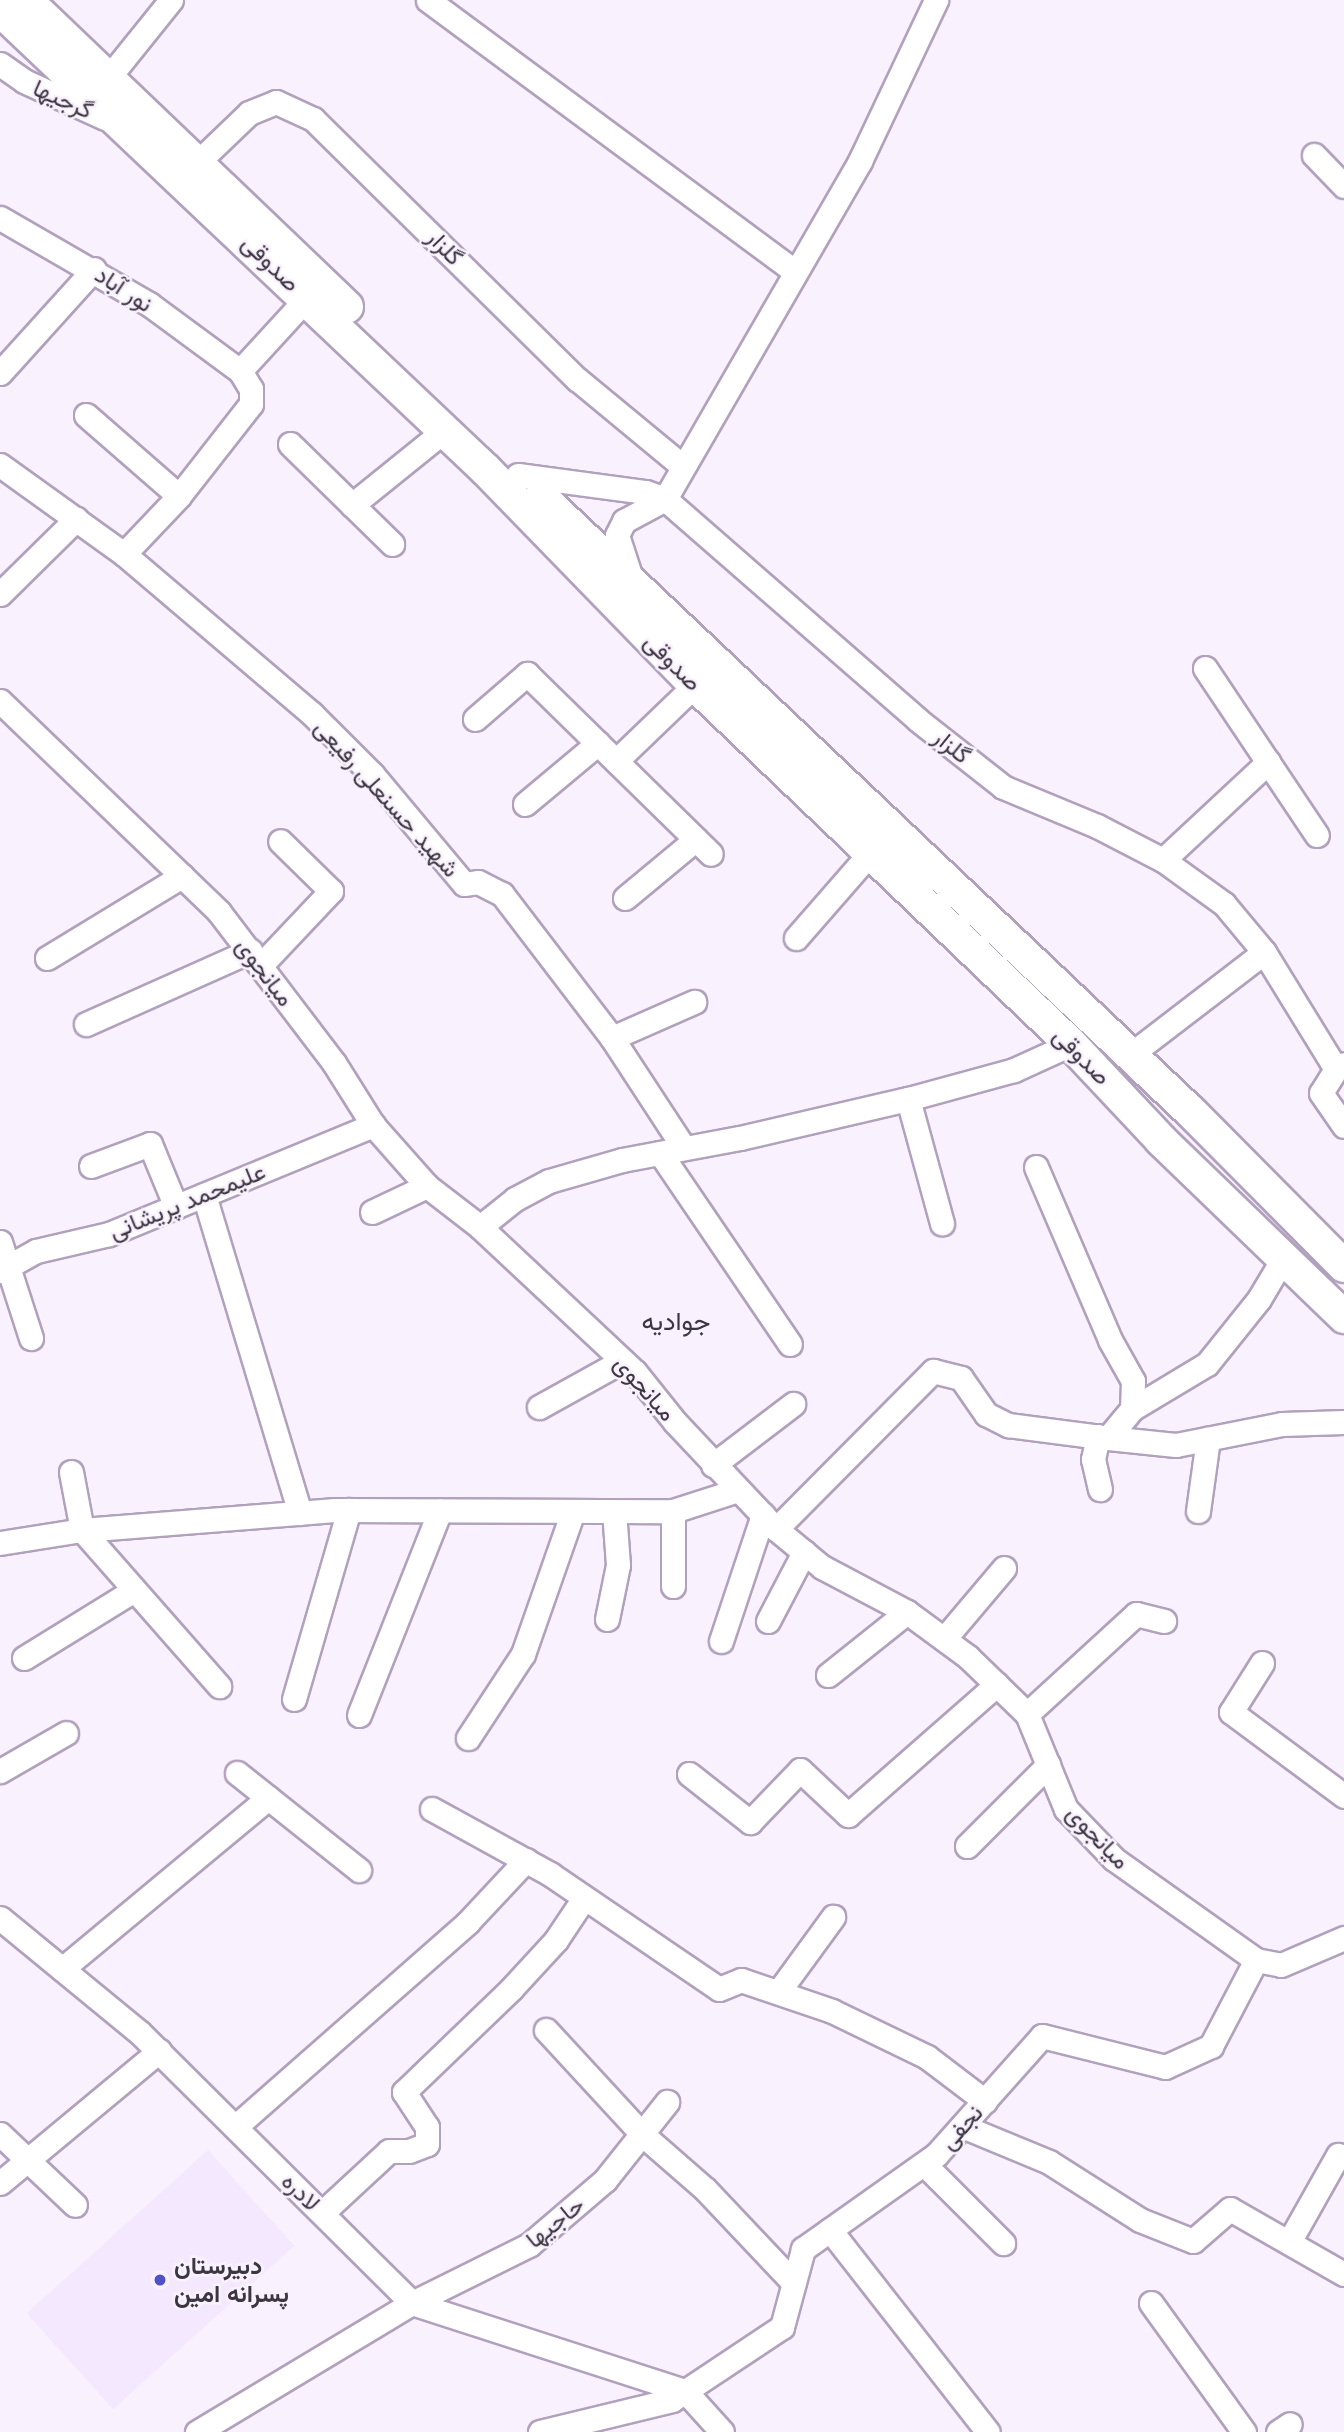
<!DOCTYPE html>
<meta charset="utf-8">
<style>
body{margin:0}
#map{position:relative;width:1344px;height:2432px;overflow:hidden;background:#f9f2fe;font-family:Helvetica,Vazirmatn,sans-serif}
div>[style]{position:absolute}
.built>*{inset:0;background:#f4e8fe;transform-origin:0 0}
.roads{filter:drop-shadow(2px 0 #b1a1bd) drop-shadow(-2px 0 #b1a1bd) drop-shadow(0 2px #b1a1bd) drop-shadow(0 -2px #b1a1bd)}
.street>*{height:23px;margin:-11.5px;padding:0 11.5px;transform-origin:11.5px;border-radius:11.5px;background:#fff}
.secondary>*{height:32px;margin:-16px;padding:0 16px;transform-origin:16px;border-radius:16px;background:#fff}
.dots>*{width:19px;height:19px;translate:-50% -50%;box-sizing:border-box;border:4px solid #f9f2fe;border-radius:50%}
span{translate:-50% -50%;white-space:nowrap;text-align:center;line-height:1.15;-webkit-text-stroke:5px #f9f2fe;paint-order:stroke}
.street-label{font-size:24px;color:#3c3641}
.poi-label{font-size:24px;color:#3c3641;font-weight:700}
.left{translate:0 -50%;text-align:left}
.neighbourhood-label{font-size:26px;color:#3c3641}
</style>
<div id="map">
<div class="built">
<div style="left:208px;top:2150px;width:129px;height:244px;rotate:48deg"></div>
</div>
<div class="roads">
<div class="street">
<div style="left:428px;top:0;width:455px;rotate:36.5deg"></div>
<div style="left:0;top:64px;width:29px;rotate:35deg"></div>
<div style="left:24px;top:81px;width:89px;rotate:24.6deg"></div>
<div style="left:109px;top:77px;width:99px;rotate:-51.2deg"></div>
<div style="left:1314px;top:155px;width:43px;rotate:45.9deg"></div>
<div style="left:199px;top:161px;width:69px;rotate:-43.8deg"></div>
<div style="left:249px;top:113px;width:29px;rotate:-22deg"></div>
<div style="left:276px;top:102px;width:41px;rotate:24.7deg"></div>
<div style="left:313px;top:119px;width:371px;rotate:44.6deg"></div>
<div style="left:577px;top:379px;width:136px;rotate:39.6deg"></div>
<div style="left:0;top:218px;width:172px;rotate:30deg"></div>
<div style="left:149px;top:304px;width:113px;rotate:36.4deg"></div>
<div style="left:0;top:373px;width:140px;rotate:-47.9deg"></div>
<div style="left:86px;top:415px;width:123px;rotate:41.1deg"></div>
<div style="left:290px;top:444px;width:143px;rotate:44.4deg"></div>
<div style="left:0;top:465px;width:153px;rotate:35.7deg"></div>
<div style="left:124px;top:554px;width:247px;rotate:40.4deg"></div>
<div style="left:312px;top:714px;width:85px;rotate:45deg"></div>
<div style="left:372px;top:774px;width:143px;rotate:50.1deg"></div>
<div style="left:464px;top:884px;width:14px;rotate:-8deg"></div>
<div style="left:478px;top:882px;width:27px;rotate:27deg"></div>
<div style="left:502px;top:894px;width:181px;rotate:52.6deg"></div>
<div style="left:612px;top:1038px;width:131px;rotate:56.8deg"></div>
<div style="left:518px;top:475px;width:129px;rotate:7.6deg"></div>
<div style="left:646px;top:492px;width:20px;rotate:20deg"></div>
<div style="left:665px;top:499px;width:336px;rotate:41.1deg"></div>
<div style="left:918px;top:720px;width:108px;rotate:38.2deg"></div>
<div style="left:1003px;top:787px;width:102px;rotate:22.5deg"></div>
<div style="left:1097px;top:826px;width:74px;rotate:27.3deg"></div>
<div style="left:1163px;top:860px;width:75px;rotate:35.8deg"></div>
<div style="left:1224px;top:904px;width:62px;rotate:50.2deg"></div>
<div style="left:352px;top:505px;width:119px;rotate:-38.9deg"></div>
<div style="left:124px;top:554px;width:80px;rotate:-46.5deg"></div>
<div style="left:179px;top:496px;width:117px;rotate:-52deg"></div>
<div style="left:251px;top:404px;width:15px;rotate:-90deg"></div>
<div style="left:251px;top:389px;width:21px;rotate:-121deg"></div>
<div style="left:240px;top:371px;width:99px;rotate:-47.5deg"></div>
<div style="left:631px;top:578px;width:45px;rotate:-108deg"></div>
<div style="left:617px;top:535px;width:16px;rotate:-63deg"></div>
<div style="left:624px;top:521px;width:47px;rotate:-28.2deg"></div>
<div style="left:665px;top:499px;width:390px;rotate:-60deg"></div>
<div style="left:860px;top:161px;width:178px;rotate:-64.7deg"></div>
<div style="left:0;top:594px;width:107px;rotate:-44.6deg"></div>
<div style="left:1205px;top:668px;width:201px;rotate:56.2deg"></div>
<div style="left:0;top:701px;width:304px;rotate:43.9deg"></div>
<div style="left:219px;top:912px;width:190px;rotate:52.7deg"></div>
<div style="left:334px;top:1063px;width:73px;rotate:57.8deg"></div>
<div style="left:373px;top:1125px;width:81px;rotate:48.5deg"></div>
<div style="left:427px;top:1186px;width:67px;rotate:37.7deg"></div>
<div style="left:480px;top:1227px;width:212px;rotate:43.1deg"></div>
<div style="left:635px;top:1372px;width:64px;rotate:51.3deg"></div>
<div style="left:675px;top:1422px;width:147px;rotate:46.7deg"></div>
<div style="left:776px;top:1529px;width:60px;rotate:39.6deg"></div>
<div style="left:822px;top:1567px;width:96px;rotate:27.9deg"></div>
<div style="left:907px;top:1612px;width:76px;rotate:36.4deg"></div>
<div style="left:968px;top:1657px;width:82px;rotate:44deg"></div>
<div style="left:1027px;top:1714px;width:103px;rotate:67.7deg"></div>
<div style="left:1066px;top:1809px;width:69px;rotate:46.2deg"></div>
<div style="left:1114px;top:1859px;width:174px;rotate:35.4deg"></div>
<div style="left:1256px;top:1960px;width:25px;rotate:11deg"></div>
<div style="left:1281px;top:1965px;width:69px;rotate:-23.2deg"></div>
<div style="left:475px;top:719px;width:69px;rotate:-40.9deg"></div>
<div style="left:527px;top:674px;width:257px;rotate:44.4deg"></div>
<div style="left:616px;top:761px;width:110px;rotate:-43.9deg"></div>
<div style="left:525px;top:804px;width:95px;rotate:-39.9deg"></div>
<div style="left:1163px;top:860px;width:144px;rotate:-43deg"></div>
<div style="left:625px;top:898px;width:92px;rotate:-39.7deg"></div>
<div style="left:796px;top:938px;width:116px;rotate:-48.9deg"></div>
<div style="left:47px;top:958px;width:158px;rotate:-31.3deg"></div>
<div style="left:261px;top:965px;width:102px;rotate:-46.6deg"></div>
<div style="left:331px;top:891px;width:71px;rotate:-135.6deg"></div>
<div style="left:86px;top:1024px;width:180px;rotate:-24deg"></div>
<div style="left:612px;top:1038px;width:90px;rotate:-23.7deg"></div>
<div style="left:1130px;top:1055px;width:169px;rotate:-37.5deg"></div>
<div style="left:1264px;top:952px;width:137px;rotate:58.4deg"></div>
<div style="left:1336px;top:1069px;width:9px;rotate:-32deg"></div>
<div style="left:1336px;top:1069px;width:28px;rotate:122deg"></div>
<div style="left:1321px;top:1093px;width:40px;rotate:55.1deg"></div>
<div style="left:908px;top:1099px;width:129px;rotate:74.7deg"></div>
<div style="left:660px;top:1153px;width:231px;rotate:55.8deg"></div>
<div style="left:91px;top:1166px;width:63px;rotate:-20.4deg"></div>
<div style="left:150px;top:1144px;width:68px;rotate:67.6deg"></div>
<div style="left:1036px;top:1167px;width:188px;rotate:66.8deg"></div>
<div style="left:1110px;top:1340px;width:47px;rotate:60.7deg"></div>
<div style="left:1133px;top:1381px;width:28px;rotate:92deg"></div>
<div style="left:1132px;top:1409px;width:38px;rotate:130deg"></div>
<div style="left:204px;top:1195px;width:332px;rotate:73.2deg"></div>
<div style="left:372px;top:1212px;width:61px;rotate:-25.3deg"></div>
<div style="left:480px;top:1227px;width:45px;rotate:-38.7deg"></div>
<div style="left:515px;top:1199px;width:38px;rotate:-28deg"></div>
<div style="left:549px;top:1181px;width:76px;rotate:-16deg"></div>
<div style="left:622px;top:1160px;width:120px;rotate:-10.6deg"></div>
<div style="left:740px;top:1138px;width:172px;rotate:-13.1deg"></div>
<div style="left:908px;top:1099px;width:110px;rotate:-15.3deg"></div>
<div style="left:1014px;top:1070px;width:63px;rotate:-24.5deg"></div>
<div style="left:0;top:1242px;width:101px;rotate:72.1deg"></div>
<div style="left:0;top:1271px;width:41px;rotate:-29.1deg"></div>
<div style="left:36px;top:1251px;width:75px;rotate:-13.1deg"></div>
<div style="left:109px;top:1234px;width:286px;rotate:-22.4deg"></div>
<div style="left:539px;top:1407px;width:95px;rotate:-29deg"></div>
<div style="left:1132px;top:1409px;width:87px;rotate:-31deg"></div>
<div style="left:1207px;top:1364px;width:83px;rotate:-51.3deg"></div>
<div style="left:1259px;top:1299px;width:49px;rotate:-59.2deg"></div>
<div style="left:1098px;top:1436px;width:24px;rotate:102deg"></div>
<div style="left:1093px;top:1459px;width:31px;rotate:77deg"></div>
<div style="left:713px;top:1465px;width:101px;rotate:-37.3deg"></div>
<div style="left:71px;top:1472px;width:59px;rotate:79.3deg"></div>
<div style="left:82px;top:1530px;width:208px;rotate:48.7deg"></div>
<div style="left:673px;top:1511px;width:75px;rotate:90deg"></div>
<div style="left:1198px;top:1511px;width:73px;rotate:-82.1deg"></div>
<div style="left:776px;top:1529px;width:223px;rotate:-45.2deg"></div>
<div style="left:933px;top:1371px;width:29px;rotate:14deg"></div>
<div style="left:961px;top:1378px;width:44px;rotate:55.2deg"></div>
<div style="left:986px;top:1414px;width:25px;rotate:27deg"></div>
<div style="left:1008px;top:1425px;width:101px;rotate:7.4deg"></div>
<div style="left:1108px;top:1438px;width:68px;rotate:5.9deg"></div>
<div style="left:1176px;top:1445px;width:108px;rotate:-11.2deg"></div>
<div style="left:1282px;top:1424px;width:62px;rotate:-1.8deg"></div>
<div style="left:0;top:1543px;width:83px;rotate:-9deg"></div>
<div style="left:82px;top:1530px;width:254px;rotate:-4.5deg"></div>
<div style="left:335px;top:1510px;width:338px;rotate:0.2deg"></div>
<div style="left:673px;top:1511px;width:68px;rotate:-17.9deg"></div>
<div style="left:607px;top:1619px;width:55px;rotate:-78.5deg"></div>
<div style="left:618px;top:1565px;width:54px;rotate:-94.2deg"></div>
<div style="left:768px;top:1621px;width:78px;rotate:-62.4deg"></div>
<div style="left:944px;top:1639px;width:93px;rotate:-49.8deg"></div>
<div style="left:721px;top:1641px;width:133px;rotate:-71.6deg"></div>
<div style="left:24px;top:1658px;width:129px;rotate:-31.7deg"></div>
<div style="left:1262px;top:1663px;width:58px;rotate:122.3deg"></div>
<div style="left:1231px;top:1712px;width:141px;rotate:36.6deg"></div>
<div style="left:828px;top:1675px;width:101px;rotate:-38.6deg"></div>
<div style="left:294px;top:1699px;width:197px;rotate:-73.8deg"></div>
<div style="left:1027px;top:1714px;width:148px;rotate:-42.5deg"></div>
<div style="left:1136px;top:1614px;width:29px;rotate:14deg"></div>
<div style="left:359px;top:1715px;width:220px;rotate:-68.4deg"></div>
<div style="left:468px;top:1738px;width:100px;rotate:-56.8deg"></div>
<div style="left:523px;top:1654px;width:151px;rotate:-70.7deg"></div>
<div style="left:0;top:1771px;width:76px;rotate:-29.9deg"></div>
<div style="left:237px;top:1773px;width:156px;rotate:38.5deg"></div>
<div style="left:689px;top:1774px;width:78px;rotate:38.2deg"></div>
<div style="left:750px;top:1822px;width:72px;rotate:-46.1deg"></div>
<div style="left:800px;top:1770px;width:66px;rotate:43.2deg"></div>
<div style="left:848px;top:1815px;width:198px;rotate:-41.3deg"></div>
<div style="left:432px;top:1809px;width:135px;rotate:28.8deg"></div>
<div style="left:550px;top:1874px;width:204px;rotate:34.2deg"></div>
<div style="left:719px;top:1989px;width:24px;rotate:-22deg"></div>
<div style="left:741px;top:1980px;width:96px;rotate:18.8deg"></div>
<div style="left:832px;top:2011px;width:106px;rotate:25.8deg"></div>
<div style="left:927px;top:2057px;width:73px;rotate:37.2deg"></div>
<div style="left:967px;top:1846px;width:115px;rotate:-45deg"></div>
<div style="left:0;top:1918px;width:180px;rotate:39.4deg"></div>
<div style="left:139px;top:2032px;width:385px;rotate:44.8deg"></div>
<div style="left:412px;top:2303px;width:251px;rotate:149deg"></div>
<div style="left:62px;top:1969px;width:268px;rotate:-39.7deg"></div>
<div style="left:779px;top:1991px;width:92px;rotate:-53.9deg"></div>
<div style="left:546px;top:2030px;width:143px;rotate:47.3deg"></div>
<div style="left:643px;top:2135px;width:82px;rotate:41.1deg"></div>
<div style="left:705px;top:2189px;width:129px;rotate:46.6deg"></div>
<div style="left:962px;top:2126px;width:94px;rotate:22.5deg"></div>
<div style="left:1049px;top:2162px;width:108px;rotate:32.5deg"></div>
<div style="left:1140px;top:2220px;width:57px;rotate:21.6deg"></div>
<div style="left:1193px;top:2241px;width:49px;rotate:-40.9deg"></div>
<div style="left:1230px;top:2209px;width:131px;rotate:29.7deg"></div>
<div style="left:235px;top:2127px;width:310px;rotate:-41.3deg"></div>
<div style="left:468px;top:1922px;width:85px;rotate:-46.9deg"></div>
<div style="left:0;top:2134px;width:103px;rotate:43.4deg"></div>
<div style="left:924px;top:2164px;width:112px;rotate:45deg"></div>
<div style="left:0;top:2183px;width:207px;rotate:-39.7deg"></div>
<div style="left:322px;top:2213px;width:91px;rotate:-42.8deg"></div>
<div style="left:389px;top:2151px;width:20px"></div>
<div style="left:409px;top:2151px;width:19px;rotate:-21deg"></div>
<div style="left:427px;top:2144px;width:17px;rotate:-90deg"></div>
<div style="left:427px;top:2127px;width:42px;rotate:-123.3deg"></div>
<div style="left:404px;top:2092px;width:149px;rotate:-43.9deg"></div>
<div style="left:511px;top:1989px;width:67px;rotate:-47.4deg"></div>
<div style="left:556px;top:1940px;width:50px;rotate:-56.3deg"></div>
<div style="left:830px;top:2230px;width:256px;rotate:52deg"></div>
<div style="left:1289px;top:2242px;width:100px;rotate:-60.6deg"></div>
<div style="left:412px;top:2303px;width:131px;rotate:-26.4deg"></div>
<div style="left:529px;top:2245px;width:100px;rotate:-40.5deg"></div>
<div style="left:605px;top:2180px;width:100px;rotate:-51.5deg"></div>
<div style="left:412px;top:2303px;width:287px;rotate:17.9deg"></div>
<div style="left:1151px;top:2303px;width:159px;rotate:54.2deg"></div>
<div style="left:685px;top:2391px;width:55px;rotate:47.9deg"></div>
<div style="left:540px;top:2432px;width:136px;rotate:-13.6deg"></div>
<div style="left:672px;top:2400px;width:132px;rotate:-33.6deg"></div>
<div style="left:782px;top:2327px;width:81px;rotate:-74.9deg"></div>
<div style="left:803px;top:2249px;width:163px;rotate:-35.3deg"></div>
<div style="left:936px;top:2155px;width:159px;rotate:-48.3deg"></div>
<div style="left:1042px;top:2036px;width:127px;rotate:14.1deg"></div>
<div style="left:1165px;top:2067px;width:51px;rotate:-24.5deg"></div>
<div style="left:1211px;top:2046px;width:97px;rotate:-62.4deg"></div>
<div style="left:1278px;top:2432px;width:14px;rotate:-34deg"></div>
</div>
<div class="secondary">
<div style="left:26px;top:0;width:444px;rotate:43.7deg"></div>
<div style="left:0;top:10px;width:669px;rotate:43.43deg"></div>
<div style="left:486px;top:470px;width:300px;rotate:45.8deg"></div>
<div style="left:695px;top:685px;width:520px;rotate:43.68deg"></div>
<div style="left:1071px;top:1044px;width:132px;rotate:46.8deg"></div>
<div style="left:1161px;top:1140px;width:255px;rotate:44deg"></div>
<div style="left:541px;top:497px;width:895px;rotate:43.42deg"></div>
<div style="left:1191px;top:1112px;width:217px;rotate:45.2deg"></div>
</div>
</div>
<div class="dots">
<div style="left:160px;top:2280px;background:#5152c8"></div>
</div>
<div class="street-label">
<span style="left:63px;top:99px;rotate:24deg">گرجیها</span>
<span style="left:445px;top:247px;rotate:46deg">گلزار</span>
<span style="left:271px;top:263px;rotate:44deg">صدوقی</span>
<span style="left:124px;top:289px;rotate:33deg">نور آباد</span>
<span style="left:673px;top:662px;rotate:45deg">صدوقی</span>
<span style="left:952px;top:746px;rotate:39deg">گلزار</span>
<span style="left:387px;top:798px;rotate:48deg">شهید حسنعلی رفیعی</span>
<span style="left:265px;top:972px;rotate:53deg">میانجوی</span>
<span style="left:1082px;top:1056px;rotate:45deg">صدوقی</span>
<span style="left:187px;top:1201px;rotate:-22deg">علیمحمد پریشانی</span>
<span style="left:645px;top:1388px;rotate:48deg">میانجوی</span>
<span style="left:1098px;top:1837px;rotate:46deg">میانجوی</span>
<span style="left:961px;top:2127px;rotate:-48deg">نجفی</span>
<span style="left:301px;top:2192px;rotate:45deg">لادره</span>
<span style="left:555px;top:2222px;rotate:-39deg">حاجیها</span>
</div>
<div class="poi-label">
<span class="left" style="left:174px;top:2280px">دبیرستان<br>پسرانه امین</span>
</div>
<div class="neighbourhood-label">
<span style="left:676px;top:1322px">جوادیه</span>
</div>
</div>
